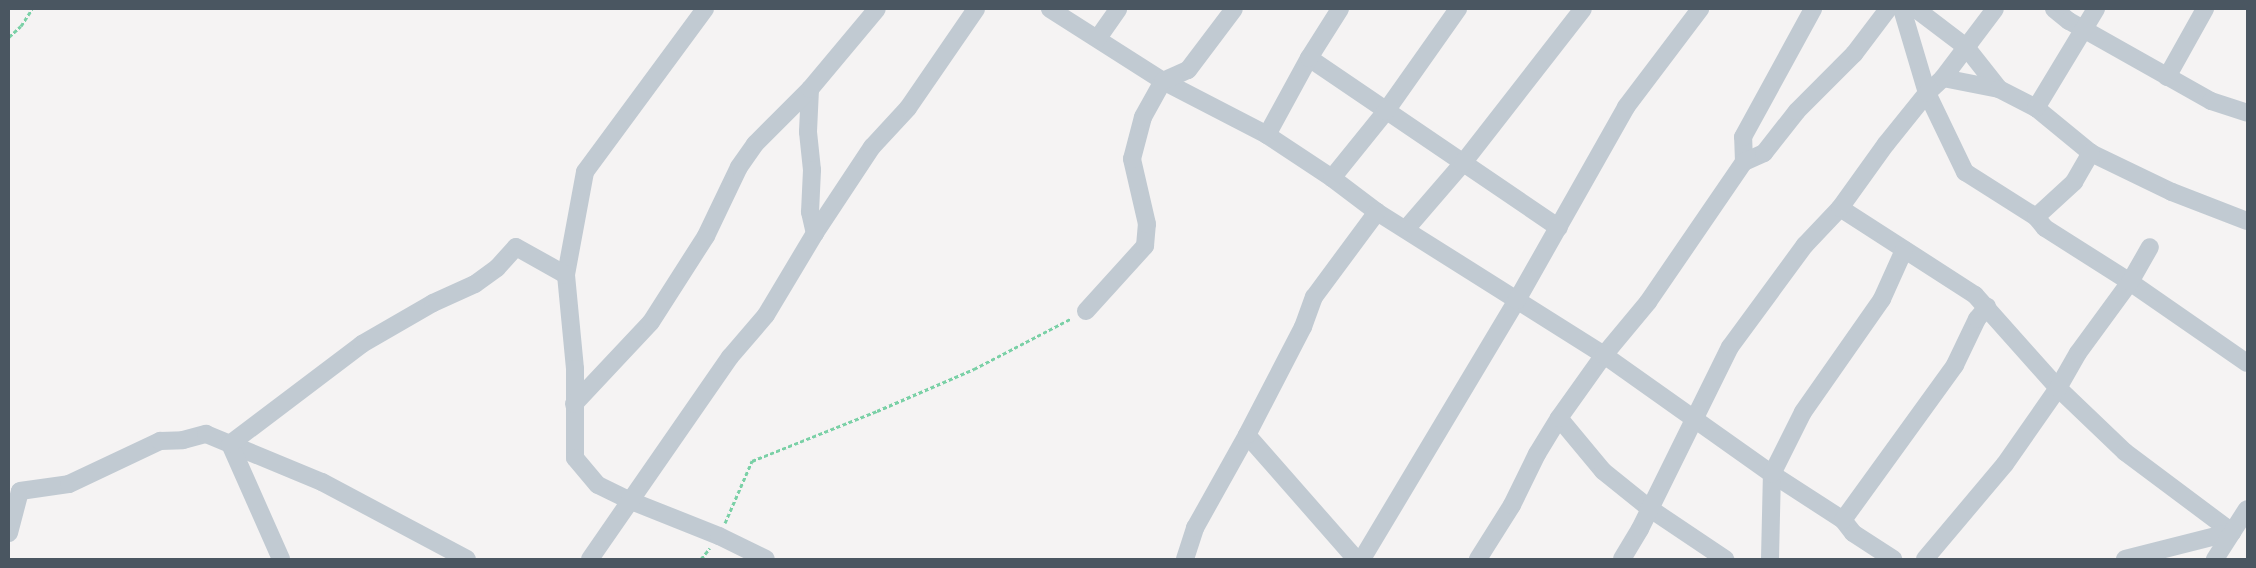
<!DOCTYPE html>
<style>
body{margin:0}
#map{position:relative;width:2256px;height:568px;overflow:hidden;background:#f5f3f3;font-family:"PT Sans Narrow",sans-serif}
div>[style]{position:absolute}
.path>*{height:3px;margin-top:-1.5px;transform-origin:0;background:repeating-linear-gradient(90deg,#7ad0a6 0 4px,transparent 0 6.5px)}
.minor>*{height:18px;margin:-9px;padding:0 9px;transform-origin:9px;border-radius:9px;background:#c1cad2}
span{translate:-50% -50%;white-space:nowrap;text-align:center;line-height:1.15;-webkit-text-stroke:4px #fff;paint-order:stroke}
.frame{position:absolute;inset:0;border:10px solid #4a5661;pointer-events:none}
</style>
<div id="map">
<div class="path">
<div style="left:9px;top:37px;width:16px;rotate:-43deg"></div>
<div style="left:21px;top:26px;width:20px;rotate:-57deg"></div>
<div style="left:725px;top:523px;width:68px;rotate:-66.5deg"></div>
<div style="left:752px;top:461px;width:135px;rotate:-21.8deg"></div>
<div style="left:877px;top:411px;width:106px;rotate:-23.4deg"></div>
<div style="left:974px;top:369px;width:110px;rotate:-27.5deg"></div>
<div style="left:701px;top:559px;width:14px;rotate:-51deg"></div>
</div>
<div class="minor">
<div style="left:705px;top:9px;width:202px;rotate:126.4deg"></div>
<div style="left:585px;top:172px;width:105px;rotate:100.5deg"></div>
<div style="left:566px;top:275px;width:94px;rotate:84.5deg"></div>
<div style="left:575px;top:369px;width:89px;rotate:90deg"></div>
<div style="left:575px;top:458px;width:35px;rotate:50deg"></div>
<div style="left:598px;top:485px;width:37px;rotate:26deg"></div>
<div style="left:631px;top:501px;width:95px;rotate:21.7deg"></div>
<div style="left:719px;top:536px;width:52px;rotate:26.1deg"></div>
<div style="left:1050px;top:9px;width:134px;rotate:32.5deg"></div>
<div style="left:1163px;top:81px;width:117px;rotate:27.4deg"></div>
<div style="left:1267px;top:135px;width:78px;rotate:33.5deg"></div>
<div style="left:1332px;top:178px;width:56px;rotate:37.1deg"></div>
<div style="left:1377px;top:212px;width:268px;rotate:32.2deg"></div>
<div style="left:1604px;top:355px;width:206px;rotate:35.3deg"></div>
<div style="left:1772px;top:474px;width:85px;rotate:32.9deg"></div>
<div style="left:1843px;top:520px;width:16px;rotate:52deg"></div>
<div style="left:1853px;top:533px;width:48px;rotate:33deg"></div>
<div style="left:1902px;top:9px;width:88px;rotate:73.4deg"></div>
<div style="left:1927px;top:93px;width:88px;rotate:64.3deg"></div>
<div style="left:1965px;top:172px;width:84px;rotate:32.4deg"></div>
<div style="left:2036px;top:217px;width:14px;rotate:51deg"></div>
<div style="left:2045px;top:228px;width:101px;rotate:32.4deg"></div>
<div style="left:2130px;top:282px;width:142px;rotate:34.7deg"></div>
<div style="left:1916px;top:9px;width:63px;rotate:37.2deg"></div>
<div style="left:1966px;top:47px;width:53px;rotate:51.8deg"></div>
<div style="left:2054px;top:9px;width:19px;rotate:39deg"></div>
<div style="left:2069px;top:21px;width:163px;rotate:29.4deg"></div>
<div style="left:2211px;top:101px;width:38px;rotate:18deg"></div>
<div style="left:1098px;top:38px;width:35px;rotate:-55deg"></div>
<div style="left:1309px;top:58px;width:302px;rotate:34.2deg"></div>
<div style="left:2167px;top:77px;width:78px;rotate:-60.8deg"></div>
<div style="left:1943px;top:78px;width:57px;rotate:11.1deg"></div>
<div style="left:1999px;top:89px;width:42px;rotate:27.2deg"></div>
<div style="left:2036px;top:108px;width:71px;rotate:39.3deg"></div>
<div style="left:2091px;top:153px;width:90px;rotate:25.7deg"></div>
<div style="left:2172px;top:192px;width:80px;rotate:21.1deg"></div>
<div style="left:810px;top:89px;width:43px;rotate:92.7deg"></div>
<div style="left:808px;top:132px;width:38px;rotate:84deg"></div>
<div style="left:812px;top:170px;width:42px;rotate:92.7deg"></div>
<div style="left:810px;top:212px;width:22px;rotate:77deg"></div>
<div style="left:2036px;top:108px;width:116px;rotate:-58.8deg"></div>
<div style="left:1267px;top:135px;width:88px;rotate:-61.4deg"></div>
<div style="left:1309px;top:58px;width:58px;rotate:-57.7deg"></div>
<div style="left:1744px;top:162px;width:25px;rotate:-92deg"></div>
<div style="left:1743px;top:137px;width:146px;rotate:-61.3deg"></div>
<div style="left:1332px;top:178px;width:86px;rotate:-51.1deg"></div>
<div style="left:1386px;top:111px;width:125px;rotate:-54.8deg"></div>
<div style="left:1840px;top:208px;width:161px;rotate:32.8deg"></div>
<div style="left:1975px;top:295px;width:125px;rotate:48.3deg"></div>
<div style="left:2058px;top:388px;width:93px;rotate:43.7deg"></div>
<div style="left:2125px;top:452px;width:134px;rotate:36.8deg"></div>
<div style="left:2036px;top:217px;width:52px;rotate:-42.6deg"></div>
<div style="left:2074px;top:182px;width:34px;rotate:-60deg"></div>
<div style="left:1406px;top:229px;width:87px;rotate:-49.2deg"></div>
<div style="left:1463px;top:163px;width:195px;rotate:-52.1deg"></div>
<div style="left:1086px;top:311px;width:88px;rotate:-47.8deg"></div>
<div style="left:1145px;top:246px;width:22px;rotate:-85deg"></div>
<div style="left:1147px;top:224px;width:67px;rotate:-103deg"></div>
<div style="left:1132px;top:159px;width:43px;rotate:-75.3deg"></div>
<div style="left:1143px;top:117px;width:41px;rotate:-60.9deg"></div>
<div style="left:1163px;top:81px;width:27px;rotate:-24deg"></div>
<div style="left:1188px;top:70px;width:76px;rotate:-53deg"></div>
<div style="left:574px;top:404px;width:112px;rotate:-46.8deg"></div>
<div style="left:651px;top:322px;width:102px;rotate:-57.4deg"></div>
<div style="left:706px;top:236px;width:76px;rotate:-64.4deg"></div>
<div style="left:739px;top:167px;width:28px;rotate:-55deg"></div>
<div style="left:755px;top:144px;width:78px;rotate:-45deg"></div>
<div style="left:810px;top:89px;width:104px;rotate:-50.1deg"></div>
<div style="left:1559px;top:418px;width:69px;rotate:50.3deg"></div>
<div style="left:1603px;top:471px;width:59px;rotate:38.8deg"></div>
<div style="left:1649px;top:508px;width:92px;rotate:33.9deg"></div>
<div style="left:1247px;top:435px;width:165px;rotate:48.7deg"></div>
<div style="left:1843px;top:520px;width:191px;rotate:-54.1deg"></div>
<div style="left:1955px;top:365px;width:51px;rotate:-64.4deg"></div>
<div style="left:1977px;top:319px;width:16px;rotate:-50deg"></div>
<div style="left:9px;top:533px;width:43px;rotate:-75.3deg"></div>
<div style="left:20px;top:491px;width:49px;rotate:-8.1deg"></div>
<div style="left:69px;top:484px;width:101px;rotate:-25.3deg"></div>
<div style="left:160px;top:441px;width:23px;rotate:-2deg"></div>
<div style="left:183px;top:440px;width:24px;rotate:-15deg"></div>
<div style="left:206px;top:434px;width:126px;rotate:22.5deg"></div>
<div style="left:322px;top:482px;width:164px;rotate:28deg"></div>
<div style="left:281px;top:559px;width:126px;rotate:-113.9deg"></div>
<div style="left:230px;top:444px;width:166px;rotate:-37.1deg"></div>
<div style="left:362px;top:344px;width:82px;rotate:-30deg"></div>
<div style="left:433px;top:303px;width:46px;rotate:-24.3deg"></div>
<div style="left:475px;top:284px;width:27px;rotate:-36deg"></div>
<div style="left:497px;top:268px;width:28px;rotate:-48deg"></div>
<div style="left:516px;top:247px;width:57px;rotate:29.2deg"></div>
<div style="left:590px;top:559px;width:246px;rotate:-55.3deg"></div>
<div style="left:730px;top:357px;width:55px;rotate:-49.4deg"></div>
<div style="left:766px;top:315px;width:96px;rotate:-59.1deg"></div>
<div style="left:815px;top:233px;width:103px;rotate:-56.5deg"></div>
<div style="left:872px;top:147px;width:53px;rotate:-47.3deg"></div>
<div style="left:908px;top:108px;width:120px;rotate:-55.5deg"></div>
<div style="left:1185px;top:559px;width:33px;rotate:-72deg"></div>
<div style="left:1195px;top:528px;width:107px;rotate:-60.8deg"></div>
<div style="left:1247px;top:435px;width:122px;rotate:-62.6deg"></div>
<div style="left:1303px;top:327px;width:32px;rotate:-70deg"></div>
<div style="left:1314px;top:297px;width:106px;rotate:-53.5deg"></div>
<div style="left:1362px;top:559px;width:302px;rotate:-59.1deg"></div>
<div style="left:1517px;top:300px;width:222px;rotate:-60.5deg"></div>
<div style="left:1626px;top:107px;width:123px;rotate:-52.9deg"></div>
<div style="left:1478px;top:559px;width:64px;rotate:-57.8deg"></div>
<div style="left:1512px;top:505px;width:57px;rotate:-63.9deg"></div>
<div style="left:1537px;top:454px;width:42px;rotate:-58.6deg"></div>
<div style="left:1559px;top:418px;width:77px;rotate:-54.5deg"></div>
<div style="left:1604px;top:355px;width:69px;rotate:-50.3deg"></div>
<div style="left:1648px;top:302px;width:170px;rotate:-55.6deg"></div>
<div style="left:1744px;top:162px;width:22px;rotate:-24deg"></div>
<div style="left:1764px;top:153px;width:53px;rotate:-51.8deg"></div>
<div style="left:1797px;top:111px;width:81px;rotate:-45deg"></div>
<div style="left:1854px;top:54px;width:56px;rotate:-52.9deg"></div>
<div style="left:1622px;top:559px;width:35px;rotate:-59deg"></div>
<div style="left:1640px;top:529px;width:203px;rotate:-63.7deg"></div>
<div style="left:1730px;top:347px;width:127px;rotate:-53.7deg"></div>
<div style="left:1805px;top:245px;width:51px;rotate:-46.6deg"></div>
<div style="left:1840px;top:208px;width:79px;rotate:-54.3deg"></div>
<div style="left:1886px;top:144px;width:65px;rotate:-51.2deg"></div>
<div style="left:1927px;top:93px;width:22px;rotate:-43deg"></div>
<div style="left:1943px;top:78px;width:86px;rotate:-53deg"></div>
<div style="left:1770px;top:559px;width:85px;rotate:-88.7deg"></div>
<div style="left:1772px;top:474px;width:69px;rotate:-63.4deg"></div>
<div style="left:1803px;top:412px;width:138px;rotate:-55deg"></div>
<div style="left:1882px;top:299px;width:54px;rotate:-65.8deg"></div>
<div style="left:1925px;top:559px;width:124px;rotate:-49.9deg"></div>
<div style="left:2005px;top:464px;width:93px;rotate:-55.1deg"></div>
<div style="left:2058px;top:388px;width:40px;rotate:-60.3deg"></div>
<div style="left:2078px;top:353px;width:88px;rotate:-53.8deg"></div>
<div style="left:2130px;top:282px;width:40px;rotate:-60.3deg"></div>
<div style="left:2125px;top:559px;width:110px;rotate:-14.2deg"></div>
<div style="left:2215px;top:559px;width:59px;rotate:-57.4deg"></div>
</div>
<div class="frame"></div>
</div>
